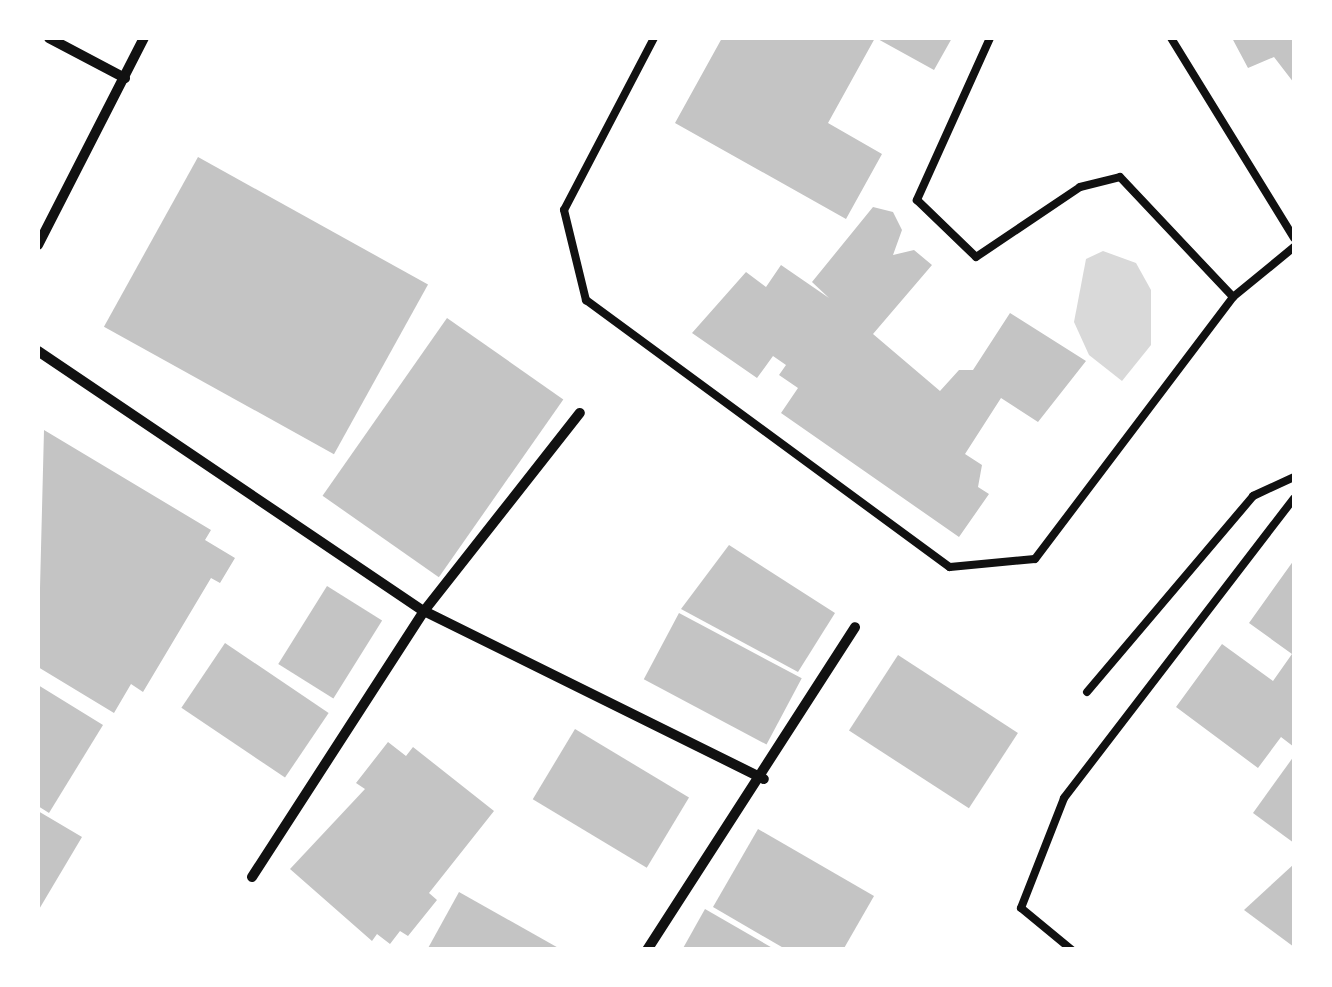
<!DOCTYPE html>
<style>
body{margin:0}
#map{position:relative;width:1332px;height:987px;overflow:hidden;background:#fff;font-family:Rubik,sans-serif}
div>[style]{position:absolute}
.water>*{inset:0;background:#d9d9d9}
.building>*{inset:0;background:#c4c4c4;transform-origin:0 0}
.service>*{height:8px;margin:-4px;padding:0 4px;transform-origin:4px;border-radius:4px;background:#111}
.minor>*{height:10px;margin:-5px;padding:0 5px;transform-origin:5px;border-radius:5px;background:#111}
span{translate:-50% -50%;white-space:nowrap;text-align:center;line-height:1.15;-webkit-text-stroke:10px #fff;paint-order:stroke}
.frame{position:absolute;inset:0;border:40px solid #fff;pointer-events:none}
</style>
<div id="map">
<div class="water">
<div style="clip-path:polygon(1103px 251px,1136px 263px,1151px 290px,1151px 345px,1122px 381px,1089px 355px,1074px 322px,1086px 259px)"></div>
</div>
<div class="building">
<div style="clip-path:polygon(722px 38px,875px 38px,828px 123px,882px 154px,846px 219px,675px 123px)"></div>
<div style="clip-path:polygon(876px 38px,952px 38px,934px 70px)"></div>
<div style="clip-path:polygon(1232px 38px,1294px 38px,1294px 83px,1274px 57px,1248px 68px)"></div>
<div style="left:198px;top:157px;width:263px;height:194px;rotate:29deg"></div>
<div style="clip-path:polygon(873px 207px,893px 212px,902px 230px,893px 255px,914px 250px,932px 265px,873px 334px,940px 391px,959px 370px,973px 370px,1010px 313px,1086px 361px,1038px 422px,1001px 398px,965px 454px,982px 465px,978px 487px,989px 494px,959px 537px,781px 413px,798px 388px,779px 375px,786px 365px,773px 356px,757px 378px,692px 333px,746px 272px,766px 287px,781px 265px,829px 298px,812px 282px)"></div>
<div style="left:447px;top:318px;width:142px;height:217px;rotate:35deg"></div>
<div style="clip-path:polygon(44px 430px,211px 530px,205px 540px,235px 558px,220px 583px,211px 578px,143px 692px,131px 684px,114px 713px,38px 667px)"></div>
<div style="clip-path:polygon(729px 545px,835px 613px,798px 672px,681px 609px)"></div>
<div style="clip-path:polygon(1294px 560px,1294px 747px,1281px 737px,1258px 768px,1176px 707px,1222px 644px,1273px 681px,1292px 654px,1249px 623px)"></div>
<div style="left:327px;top:586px;width:65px;height:92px;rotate:32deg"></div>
<div style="left:679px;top:613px;width:139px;height:75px;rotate:28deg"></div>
<div style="left:225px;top:643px;width:125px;height:78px;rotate:34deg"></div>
<div style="left:898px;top:655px;width:143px;height:90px;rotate:33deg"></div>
<div style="clip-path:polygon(38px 685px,103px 725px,49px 813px,38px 806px)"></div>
<div style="left:575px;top:729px;width:133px;height:82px;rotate:31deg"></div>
<div style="clip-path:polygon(388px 742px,406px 756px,413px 747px,494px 811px,429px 893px,437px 900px,408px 936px,400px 931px,390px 944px,377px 934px,372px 941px,290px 869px,365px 789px,356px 783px)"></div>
<div style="clip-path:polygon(1294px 756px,1294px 843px,1253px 813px)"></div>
<div style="clip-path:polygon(38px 811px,82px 837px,38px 911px)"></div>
<div style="clip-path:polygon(758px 829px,874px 896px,843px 950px,787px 950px,713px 907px)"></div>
<div style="clip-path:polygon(1294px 864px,1294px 947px,1244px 910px)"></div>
<div style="clip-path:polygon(459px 892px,562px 950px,427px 950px)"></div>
<div style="clip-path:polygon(705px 909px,776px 950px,682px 950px)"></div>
</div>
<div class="service">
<div style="left:654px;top:38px;width:194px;rotate:117.6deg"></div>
<div style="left:564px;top:210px;width:93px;rotate:76.3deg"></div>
<div style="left:586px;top:300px;width:451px;rotate:36.3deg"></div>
<div style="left:950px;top:567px;width:85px;rotate:-5.4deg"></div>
<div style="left:1035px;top:559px;width:328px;rotate:-52.9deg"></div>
<div style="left:1233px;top:297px;width:79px;rotate:-39.3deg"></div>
<div style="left:990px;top:38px;width:178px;rotate:114.3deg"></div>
<div style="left:917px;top:200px;width:82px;rotate:44deg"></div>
<div style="left:976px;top:257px;width:125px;rotate:-33.9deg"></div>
<div style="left:1080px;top:187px;width:41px;rotate:-14deg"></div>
<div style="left:1120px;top:177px;width:165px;rotate:46.7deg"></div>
<div style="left:1171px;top:38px;width:235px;rotate:58.4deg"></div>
<div style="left:1087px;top:692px;width:257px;rotate:-49.7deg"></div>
<div style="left:1253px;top:496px;width:45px;rotate:-24.9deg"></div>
<div style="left:1072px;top:950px;width:66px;rotate:-140.5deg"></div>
<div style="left:1021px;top:908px;width:118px;rotate:-68.6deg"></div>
<div style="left:1064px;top:798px;width:378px;rotate:-52.5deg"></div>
</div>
<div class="minor">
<div style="left:49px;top:38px;width:86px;rotate:27.8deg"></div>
<div style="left:38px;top:245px;width:233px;rotate:-62.9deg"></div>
<div style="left:38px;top:351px;width:465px;rotate:34deg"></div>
<div style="left:424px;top:611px;width:379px;rotate:26.3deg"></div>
<div style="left:252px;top:877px;width:317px;rotate:-57.1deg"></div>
<div style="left:424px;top:611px;width:252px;rotate:-51.8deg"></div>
<div style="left:647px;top:950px;width:384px;rotate:-57.2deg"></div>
</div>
<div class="frame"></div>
</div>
